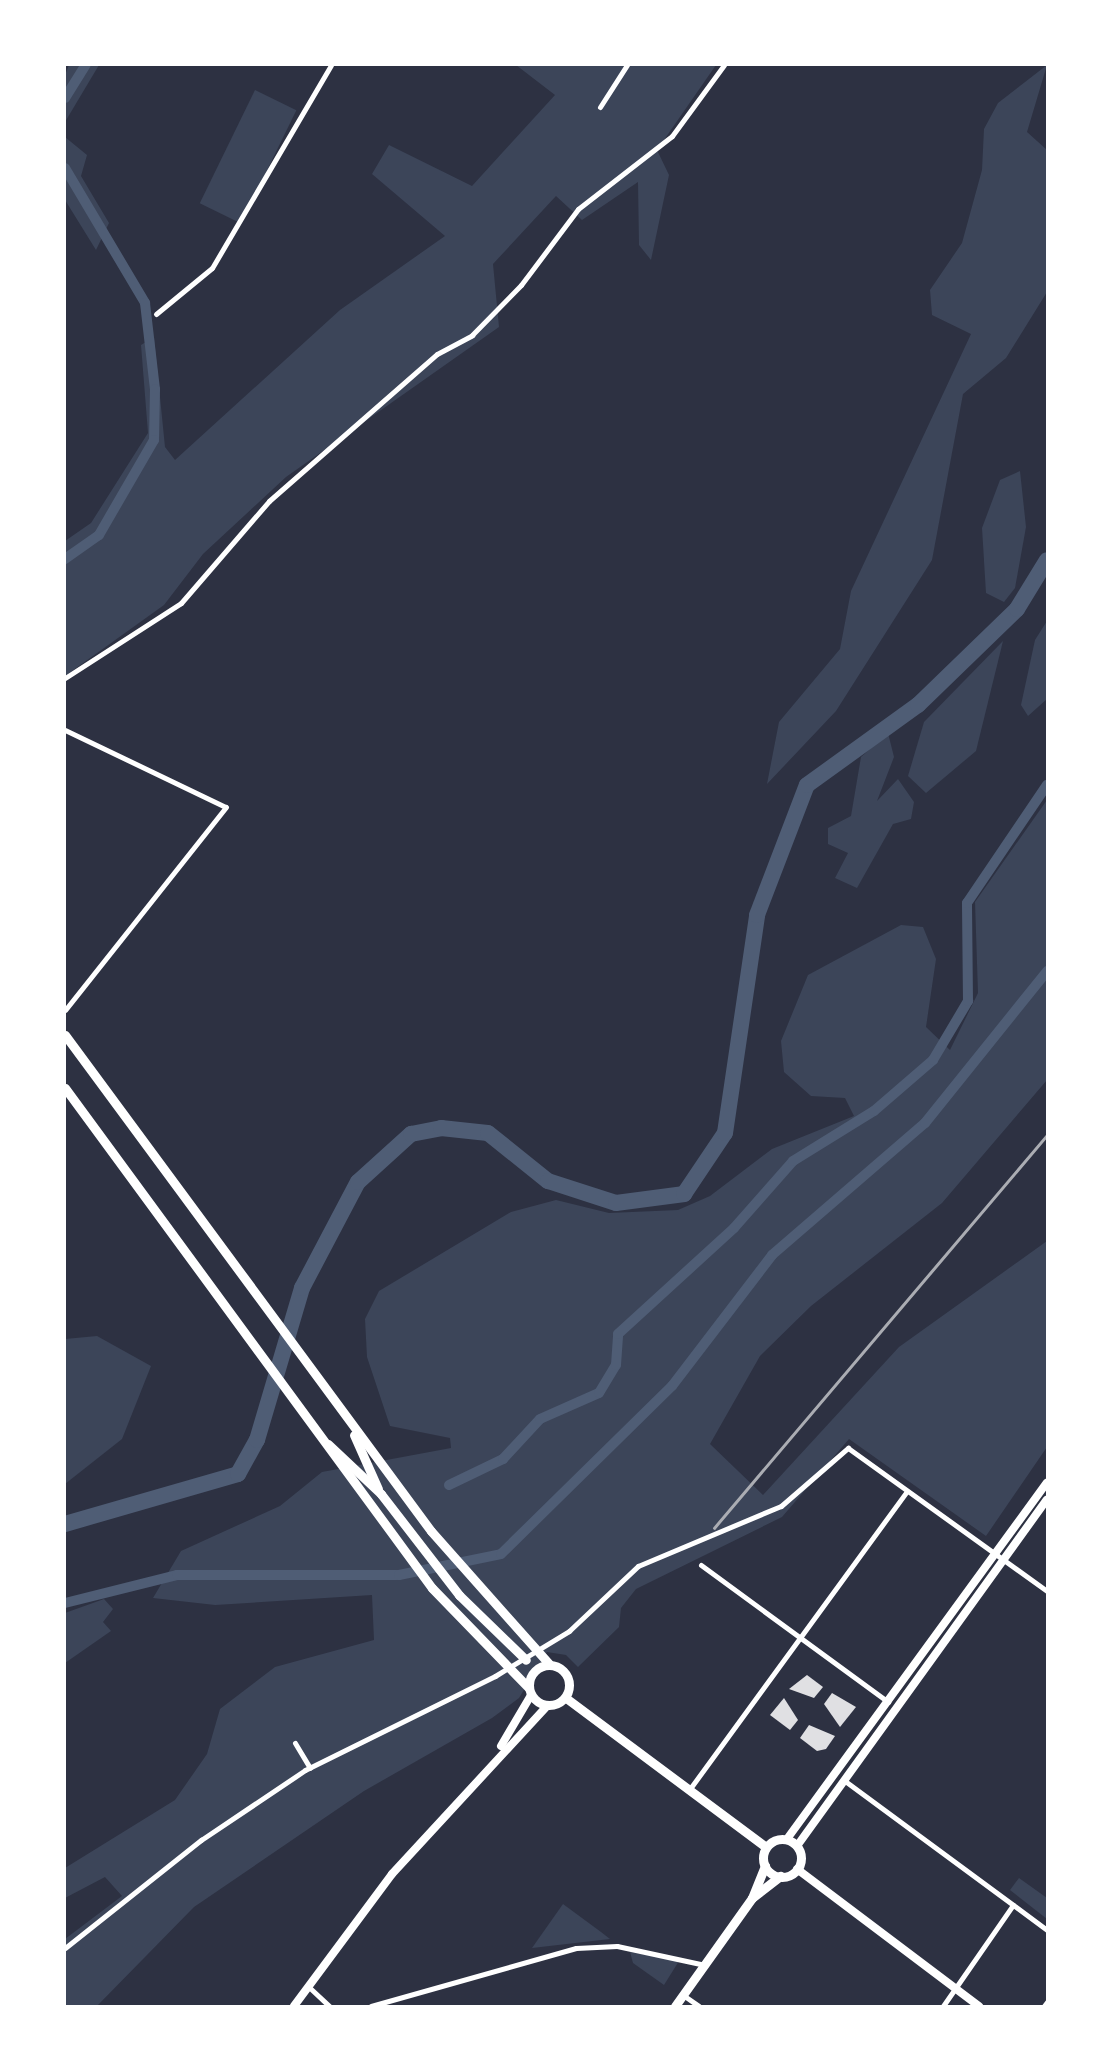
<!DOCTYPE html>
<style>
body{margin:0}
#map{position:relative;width:1112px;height:2071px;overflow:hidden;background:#2d3142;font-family:Barlow,sans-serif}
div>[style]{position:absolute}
.green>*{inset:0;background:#3c4559;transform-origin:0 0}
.canal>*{height:10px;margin:-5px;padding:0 5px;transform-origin:5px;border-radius:5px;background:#4f5d75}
.river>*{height:16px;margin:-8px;padding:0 8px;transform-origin:8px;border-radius:8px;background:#4f5d75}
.building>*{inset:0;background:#e0e0e3}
.minor>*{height:5px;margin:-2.5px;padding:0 2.5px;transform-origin:2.5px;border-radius:2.5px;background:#fff}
.secondary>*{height:8px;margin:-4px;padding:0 4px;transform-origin:4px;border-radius:4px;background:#fff}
.primary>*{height:9px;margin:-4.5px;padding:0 4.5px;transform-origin:4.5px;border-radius:4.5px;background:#fff}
.primary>.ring{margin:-4.5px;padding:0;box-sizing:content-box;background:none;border:9px solid #fff;border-radius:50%}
.trunk>*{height:9px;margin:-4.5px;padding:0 4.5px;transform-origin:4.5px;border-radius:4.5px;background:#fff}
.rail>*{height:2.5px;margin:-1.25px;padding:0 1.25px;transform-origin:1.25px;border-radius:1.25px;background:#abadb3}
span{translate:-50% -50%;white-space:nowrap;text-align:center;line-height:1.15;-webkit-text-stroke:7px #fff;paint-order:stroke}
.frame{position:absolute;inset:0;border:66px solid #fff;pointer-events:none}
</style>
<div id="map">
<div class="green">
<div style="clip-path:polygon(69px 65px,99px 65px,65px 122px,65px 75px)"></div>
<div style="clip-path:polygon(516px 65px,716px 65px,657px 150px,669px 175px,651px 260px,639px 245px,638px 182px,582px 220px,556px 196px,493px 264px,499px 327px,286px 477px,203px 554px,164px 605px,65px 676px,65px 541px,91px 523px,148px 433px,141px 345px,154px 337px,165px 447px,175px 460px,340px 310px,445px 236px,372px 174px,389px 145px,472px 186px,555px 95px)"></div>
<div style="clip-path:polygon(1047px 65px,1027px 132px,1047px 150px,1047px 292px,1006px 358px,963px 394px,932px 560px,836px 711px,767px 784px,779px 722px,840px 649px,851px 591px,971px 334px,932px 315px,930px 290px,962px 243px,982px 170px,984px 129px,998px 103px)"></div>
<div style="left:255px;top:90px;width:46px;height:126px;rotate:26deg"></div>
<div style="clip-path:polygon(65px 137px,87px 155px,81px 176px,109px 223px,96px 250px,65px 200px)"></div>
<div style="clip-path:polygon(1020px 471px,1026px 527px,1015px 588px,1004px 602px,986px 593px,982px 528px,1000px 480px)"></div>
<div style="clip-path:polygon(1047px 621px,1047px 699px,1028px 716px,1021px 705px,1035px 640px)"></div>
<div style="clip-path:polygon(1003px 641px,976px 751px,926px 793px,908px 776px,924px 722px)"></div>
<div style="clip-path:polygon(888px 733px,894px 757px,877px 801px,898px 779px,914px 802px,911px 819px,893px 824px,857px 888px,835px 878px,848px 853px,828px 844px,828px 828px,851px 816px,861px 757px)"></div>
<div style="clip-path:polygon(1047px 800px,1047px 1080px,942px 1203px,811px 1306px,760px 1356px,710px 1444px,763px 1495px,899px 1347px,1047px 1241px,1047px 1447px,986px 1536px,849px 1439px,782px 1517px,636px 1589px,621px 1608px,619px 1627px,578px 1667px,566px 1655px,547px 1652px,519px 1698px,492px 1718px,364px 1791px,194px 1907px,97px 2006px,65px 2006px,65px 1939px,122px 1896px,105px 1877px,65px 1898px,65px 1868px,175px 1800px,207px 1754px,220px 1709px,275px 1667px,374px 1640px,372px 1595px,215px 1605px,153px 1598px,181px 1551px,280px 1506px,322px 1472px,451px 1448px,450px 1438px,390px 1426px,367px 1357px,365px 1319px,379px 1291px,511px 1212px,556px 1200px,609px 1213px,678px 1210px,710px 1196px,772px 1149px,854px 1116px,845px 1098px,811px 1096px,784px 1072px,781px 1041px,808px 975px,901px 925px,923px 927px,936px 959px,926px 1027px,950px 1050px,978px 993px,975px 902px)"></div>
<div style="clip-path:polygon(97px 1336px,151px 1366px,122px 1439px,65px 1484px,65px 1339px)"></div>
<div style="clip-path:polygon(104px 1599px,113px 1609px,103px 1622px,111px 1631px,65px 1663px,65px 1613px)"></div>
<div style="clip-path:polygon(1019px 1878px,1047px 1898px,1047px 1919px,1010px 1890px)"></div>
<div style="clip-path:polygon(563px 1904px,601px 1932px,610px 1939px,532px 1948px)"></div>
<div style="clip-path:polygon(630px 1952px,679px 1961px,664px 1985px,633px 1963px)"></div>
</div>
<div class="canal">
<div style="left:65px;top:98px;width:39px;rotate:-58deg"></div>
<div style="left:65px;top:168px;width:157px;rotate:59.3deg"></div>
<div style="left:145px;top:303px;width:87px;rotate:83.4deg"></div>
<div style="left:155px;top:389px;width:51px;rotate:91.1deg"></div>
<div style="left:154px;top:440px;width:110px;rotate:120.1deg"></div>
<div style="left:99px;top:535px;width:42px;rotate:144.8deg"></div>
<div style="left:449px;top:1485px;width:60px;rotate:-25.7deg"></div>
<div style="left:503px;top:1459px;width:54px;rotate:-47.2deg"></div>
<div style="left:540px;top:1419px;width:64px;rotate:-23.8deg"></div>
<div style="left:599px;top:1393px;width:33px;rotate:-59deg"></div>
<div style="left:616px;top:1365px;width:31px;rotate:-86deg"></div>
<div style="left:618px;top:1334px;width:157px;rotate:-42.4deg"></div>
<div style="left:734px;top:1228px;width:89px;rotate:-48.6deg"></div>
<div style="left:793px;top:1161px;width:95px;rotate:-31.7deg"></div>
<div style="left:874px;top:1111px;width:78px;rotate:-40.8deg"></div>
<div style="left:933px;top:1060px;width:69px;rotate:-59.3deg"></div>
<div style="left:968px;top:1001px;width:98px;rotate:-90.6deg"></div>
<div style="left:967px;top:903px;width:143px;rotate:-55.9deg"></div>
<div style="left:65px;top:1603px;width:115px;rotate:-14deg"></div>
<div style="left:177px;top:1575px;width:222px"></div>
<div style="left:399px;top:1575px;width:104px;rotate:-11.6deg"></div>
<div style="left:501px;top:1554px;width:240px;rotate:-44.5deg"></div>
<div style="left:672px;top:1386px;width:165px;rotate:-52.6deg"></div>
<div style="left:772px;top:1255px;width:202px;rotate:-40.8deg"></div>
<div style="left:925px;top:1123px;width:195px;rotate:-51.2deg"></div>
</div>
<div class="river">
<div style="left:65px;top:1524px;width:180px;rotate:-16.1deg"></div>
<div style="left:238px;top:1474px;width:39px;rotate:-61deg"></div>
<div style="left:257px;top:1440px;width:159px;rotate:-73.5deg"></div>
<div style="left:302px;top:1288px;width:120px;rotate:-62.2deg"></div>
<div style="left:358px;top:1182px;width:72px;rotate:-42.2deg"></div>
<div style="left:411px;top:1134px;width:31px;rotate:-11deg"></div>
<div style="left:441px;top:1128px;width:47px;rotate:6.1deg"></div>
<div style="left:488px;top:1133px;width:77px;rotate:38.7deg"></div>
<div style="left:548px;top:1181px;width:71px;rotate:17.9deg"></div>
<div style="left:616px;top:1203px;width:69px;rotate:-7.5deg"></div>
<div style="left:684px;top:1194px;width:73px;rotate:-56.1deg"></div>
<div style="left:725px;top:1133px;width:220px;rotate:-81.6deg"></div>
<div style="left:757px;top:915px;width:139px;rotate:-69deg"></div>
<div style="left:807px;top:785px;width:137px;rotate:-35.8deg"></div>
<div style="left:918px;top:705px;width:138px;rotate:-44.1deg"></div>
<div style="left:1017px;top:609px;width:57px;rotate:-58.5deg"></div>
</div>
<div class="building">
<div style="clip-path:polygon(807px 1675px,823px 1687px,814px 1698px,789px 1689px)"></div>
<div style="clip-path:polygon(832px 1693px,856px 1707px,840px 1727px,824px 1704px)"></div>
<div style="clip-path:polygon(784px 1698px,798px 1720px,790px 1730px,770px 1715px)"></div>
<div style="clip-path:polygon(809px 1725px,835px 1736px,826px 1749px,817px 1751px,800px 1738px)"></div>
</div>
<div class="minor">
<div style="left:600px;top:107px;width:50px;rotate:-57.3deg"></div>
<div style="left:156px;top:314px;width:72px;rotate:-39.4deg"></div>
<div style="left:212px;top:268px;width:235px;rotate:-59.6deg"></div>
<div style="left:65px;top:678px;width:138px;rotate:-32.9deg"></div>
<div style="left:181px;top:603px;width:135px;rotate:-49.2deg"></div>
<div style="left:269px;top:501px;width:223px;rotate:-41.2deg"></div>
<div style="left:437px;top:354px;width:40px;rotate:-28deg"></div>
<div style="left:472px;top:335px;width:70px;rotate:-45.6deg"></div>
<div style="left:521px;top:285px;width:95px;rotate:-53.1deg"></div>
<div style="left:578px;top:209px;width:119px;rotate:-37.8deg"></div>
<div style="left:672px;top:136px;width:88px;rotate:-53.8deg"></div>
<div style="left:65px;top:730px;width:178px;rotate:25.6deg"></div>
<div style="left:226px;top:807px;width:259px;rotate:128.4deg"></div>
<div style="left:701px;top:1565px;width:232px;rotate:36.2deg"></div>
<div style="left:295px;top:1743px;width:29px;rotate:59deg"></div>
<div style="left:845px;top:1781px;width:251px;rotate:36.4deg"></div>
<div style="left:689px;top:1790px;width:369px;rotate:-53.9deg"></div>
<div style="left:65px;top:1948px;width:174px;rotate:-38.5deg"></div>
<div style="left:201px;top:1840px;width:125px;rotate:-33.9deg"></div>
<div style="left:305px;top:1770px;width:212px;rotate:-26.3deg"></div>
<div style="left:495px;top:1676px;width:87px;rotate:-31.3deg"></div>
<div style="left:569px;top:1631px;width:95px;rotate:-43.3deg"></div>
<div style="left:638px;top:1566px;width:155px;rotate:-22.8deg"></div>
<div style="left:781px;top:1506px;width:89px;rotate:-40.9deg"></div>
<div style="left:848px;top:1448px;width:245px;rotate:35.7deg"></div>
<div style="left:311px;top:1989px;width:25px;rotate:43deg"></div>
<div style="left:683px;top:1995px;width:19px;rotate:35deg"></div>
<div style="left:371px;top:2006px;width:213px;rotate:-15.8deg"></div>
<div style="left:576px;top:1948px;width:41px;rotate:-2.8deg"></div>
<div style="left:617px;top:1946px;width:90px;rotate:12.2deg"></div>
<div style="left:943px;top:2006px;width:123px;rotate:-55.3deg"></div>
<div style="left:1044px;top:2006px;width:5px;rotate:-53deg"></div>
</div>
<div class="secondary">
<div style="left:501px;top:1746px;width:59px;rotate:-59.5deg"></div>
<div style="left:787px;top:1839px;width:441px;rotate:-53.9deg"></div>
<div style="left:797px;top:1846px;width:427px;rotate:-54.2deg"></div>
<div style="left:797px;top:1869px;width:228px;rotate:37deg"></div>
<div style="left:294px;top:2006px;width:164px;rotate:-53.4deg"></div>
<div style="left:392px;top:1874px;width:229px;rotate:-47.3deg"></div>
</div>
<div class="primary">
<div class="ring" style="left:529px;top:1665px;width:31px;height:31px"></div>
<div style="left:566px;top:1698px;width:249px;rotate:36.7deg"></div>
<div class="ring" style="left:763px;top:1839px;width:29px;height:29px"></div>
<div style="left:752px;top:1898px;width:36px;rotate:-38deg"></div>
<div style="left:675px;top:2006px;width:133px;rotate:-54.5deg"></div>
<div style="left:752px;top:1898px;width:35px;rotate:-68deg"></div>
</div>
<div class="trunk">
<div style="left:65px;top:1035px;width:616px;rotate:53.58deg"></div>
<div style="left:431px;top:1531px;width:179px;rotate:48.4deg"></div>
<div style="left:65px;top:1088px;width:620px;rotate:53.72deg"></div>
<div style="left:432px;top:1588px;width:139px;rotate:45.9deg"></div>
<div style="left:354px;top:1435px;width:59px;rotate:66deg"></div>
<div style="left:328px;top:1444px;width:73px;rotate:43.3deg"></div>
<div style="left:381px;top:1494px;width:128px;rotate:52.3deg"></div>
<div style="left:459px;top:1595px;width:93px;rotate:44.1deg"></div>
</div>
<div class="rail">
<div style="left:714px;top:1528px;width:515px;rotate:-49.72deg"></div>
</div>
<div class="frame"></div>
</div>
